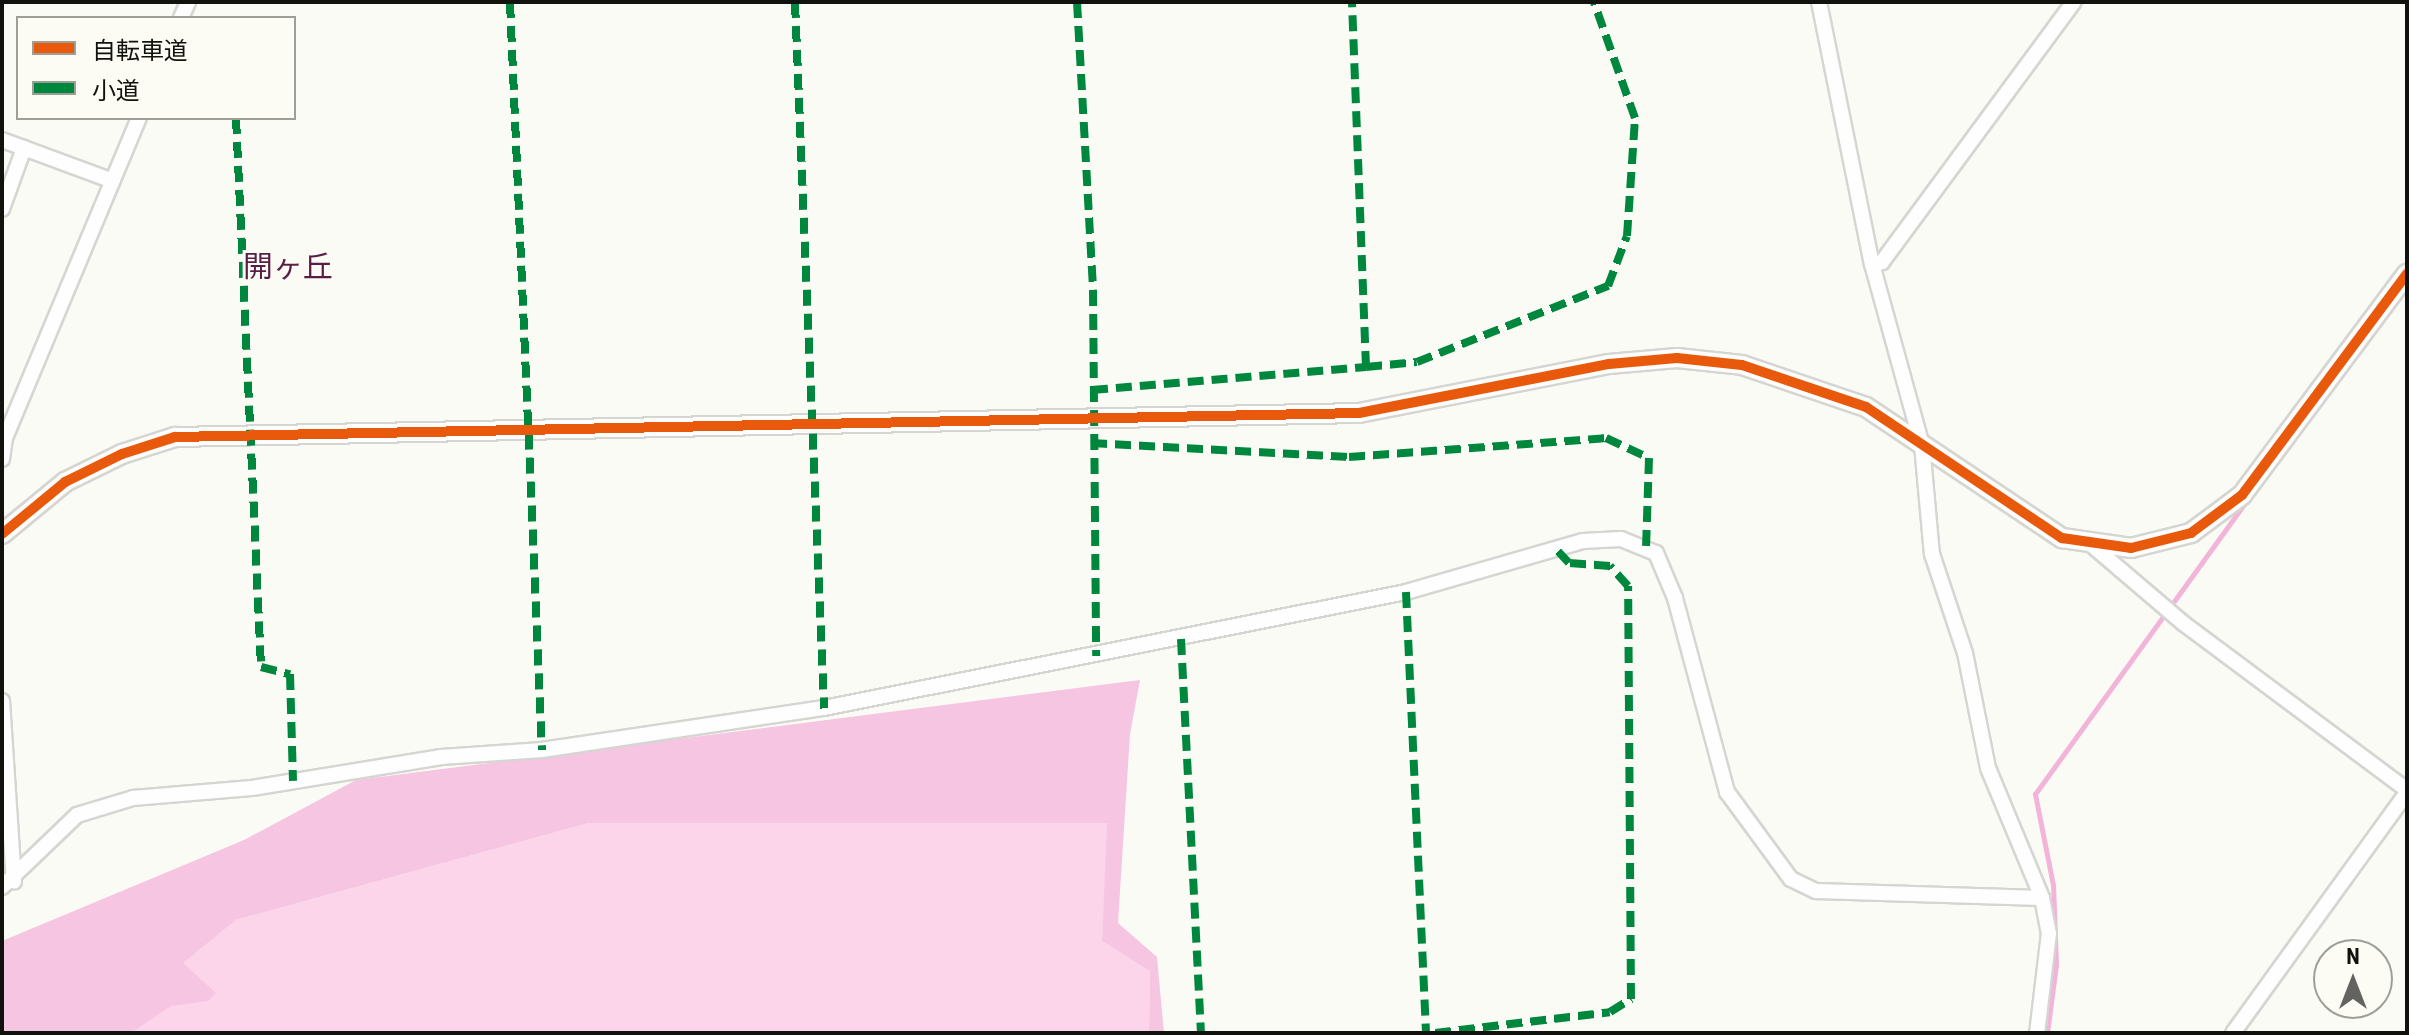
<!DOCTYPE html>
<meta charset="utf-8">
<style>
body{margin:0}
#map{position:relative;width:2409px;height:1035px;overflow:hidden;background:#fbfbf6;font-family:"Roboto Condensed","Noto Sans JP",sans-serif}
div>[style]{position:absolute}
.green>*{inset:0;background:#fdd5eb}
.forest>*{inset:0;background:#f6c5e1}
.stream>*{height:5px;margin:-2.5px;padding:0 2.5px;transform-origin:2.5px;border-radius:2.5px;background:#f3b4d9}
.roads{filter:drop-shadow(2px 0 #d5d5d2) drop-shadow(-2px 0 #d5d5d2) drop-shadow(0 2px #d5d5d2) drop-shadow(0 -2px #d5d5d2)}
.minor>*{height:14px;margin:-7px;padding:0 7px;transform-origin:7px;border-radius:7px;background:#fefefe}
.tertiary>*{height:18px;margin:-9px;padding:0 9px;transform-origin:9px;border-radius:9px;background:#fefefe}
.quiet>*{height:8px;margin-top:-4px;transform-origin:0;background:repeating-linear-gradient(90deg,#00873e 0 16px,transparent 0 24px)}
.cycleway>*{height:10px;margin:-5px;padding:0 5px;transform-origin:5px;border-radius:5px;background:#e8590c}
span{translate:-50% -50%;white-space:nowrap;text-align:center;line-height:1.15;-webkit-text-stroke:6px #fcfcf5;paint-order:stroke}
.neighbourhood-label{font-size:30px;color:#591e46}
.frame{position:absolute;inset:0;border:4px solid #11110e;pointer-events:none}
.legend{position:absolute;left:16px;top:16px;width:280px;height:104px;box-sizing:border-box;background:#fcfcf5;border:2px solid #9e9e99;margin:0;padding:10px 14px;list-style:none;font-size:24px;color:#11110e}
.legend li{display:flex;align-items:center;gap:16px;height:40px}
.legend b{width:40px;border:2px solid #9e9e99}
.north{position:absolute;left:2313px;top:939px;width:80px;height:80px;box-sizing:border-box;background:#fcfcf5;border:2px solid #9e9e99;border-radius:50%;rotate:0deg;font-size:22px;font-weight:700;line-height:32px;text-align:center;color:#11110e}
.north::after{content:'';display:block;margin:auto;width:28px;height:36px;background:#63635f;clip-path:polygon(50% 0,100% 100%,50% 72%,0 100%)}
</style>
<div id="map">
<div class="green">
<div style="clip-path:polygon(589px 823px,1108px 823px,1102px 941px,1150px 970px,1149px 1033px,85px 1033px,116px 1016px,236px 920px)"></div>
</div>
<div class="forest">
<div style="clip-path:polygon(1140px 680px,1130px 734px,1118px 923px,1157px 957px,1164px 1033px,1149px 1033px,1150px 971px,1102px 941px,1107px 823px,589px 823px,236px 920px,183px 963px,216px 993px,208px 1001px,171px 1006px,131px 1033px,2px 1033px,2px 941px,244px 840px,356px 780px)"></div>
</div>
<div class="stream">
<div style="left:2047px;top:1033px;width:69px;rotate:-82.5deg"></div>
<div style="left:2056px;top:965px;width:80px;rotate:-92.1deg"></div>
<div style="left:2053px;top:885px;width:93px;rotate:-101.2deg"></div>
<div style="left:2035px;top:794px;width:361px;rotate:-54.2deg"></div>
</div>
<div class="roads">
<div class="minor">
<div style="left:1819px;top:2px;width:267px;rotate:78.6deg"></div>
<div style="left:1872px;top:264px;width:188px;rotate:74.6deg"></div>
<div style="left:1922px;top:445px;width:109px;rotate:84.8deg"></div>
<div style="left:1932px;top:554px;width:104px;rotate:71.6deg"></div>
<div style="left:1965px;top:653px;width:117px;rotate:78.7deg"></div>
<div style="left:1988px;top:768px;width:141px;rotate:67.4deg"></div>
<div style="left:2042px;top:898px;width:36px;rotate:79deg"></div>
<div style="left:2049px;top:933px;width:101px;rotate:96.8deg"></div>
<div style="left:181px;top:18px;width:17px;rotate:-66deg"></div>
<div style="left:2px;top:140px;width:118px;rotate:20.3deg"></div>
<div style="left:2px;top:209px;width:65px;rotate:-70.2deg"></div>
<div style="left:1872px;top:264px;width:10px;rotate:-11deg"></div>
<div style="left:1882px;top:262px;width:323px;rotate:-53.6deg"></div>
<div style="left:2px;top:459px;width:21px;rotate:-82deg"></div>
<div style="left:5px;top:438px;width:347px;rotate:-67.3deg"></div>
<div style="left:2094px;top:547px;width:117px;rotate:40.5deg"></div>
<div style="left:2183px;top:623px;width:279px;rotate:36.7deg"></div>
<div style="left:2px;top:701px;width:181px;rotate:86.2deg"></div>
<div style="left:2px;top:887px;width:104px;rotate:-43.8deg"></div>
<div style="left:77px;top:815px;width:59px;rotate:-16.9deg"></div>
<div style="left:133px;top:798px;width:119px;rotate:-4.8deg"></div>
<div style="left:252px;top:788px;width:192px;rotate:-9.3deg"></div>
<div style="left:441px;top:757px;width:101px;rotate:-4deg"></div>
<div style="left:542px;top:750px;width:285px;rotate:-8.5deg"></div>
<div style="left:824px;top:708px;width:593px;rotate:-11.27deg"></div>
<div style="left:1406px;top:592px;width:184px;rotate:-16.1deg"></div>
<div style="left:1583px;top:541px;width:38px;rotate:-3deg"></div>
<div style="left:1621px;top:539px;width:38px;rotate:22deg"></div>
<div style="left:1656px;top:553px;width:49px;rotate:67.1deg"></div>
<div style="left:1675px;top:598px;width:201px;rotate:75deg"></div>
<div style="left:1727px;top:792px;width:108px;rotate:53.7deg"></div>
<div style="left:1791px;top:879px;width:28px;rotate:26deg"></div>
<div style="left:1816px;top:891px;width:226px;rotate:1.8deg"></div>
<div style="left:2233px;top:1033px;width:296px;rotate:-54.1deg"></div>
</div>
<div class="tertiary">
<div style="left:2px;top:534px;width:82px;rotate:-39.5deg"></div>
<div style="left:65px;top:482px;width:64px;rotate:-26.2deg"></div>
<div style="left:122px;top:454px;width:56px;rotate:-17.8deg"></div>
<div style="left:175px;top:437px;width:1184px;rotate:-1.16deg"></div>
<div style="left:1359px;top:413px;width:255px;rotate:-11.1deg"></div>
<div style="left:1609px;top:364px;width:68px;rotate:-5deg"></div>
<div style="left:1677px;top:358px;width:65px;rotate:6.1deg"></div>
<div style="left:1742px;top:365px;width:131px;rotate:18.7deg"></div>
<div style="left:1866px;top:407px;width:236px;rotate:33.8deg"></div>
<div style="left:2062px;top:538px;width:70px;rotate:8.2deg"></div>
<div style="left:2131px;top:548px;width:62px;rotate:-14deg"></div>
<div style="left:2191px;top:533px;width:64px;rotate:-36.7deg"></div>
<div style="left:2242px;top:495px;width:276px;rotate:-53.3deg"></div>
</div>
</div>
<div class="quiet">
<div style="left:510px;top:2px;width:749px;rotate:87.55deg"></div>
<div style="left:795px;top:2px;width:707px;rotate:87.65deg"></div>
<div style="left:1077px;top:2px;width:288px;rotate:86.8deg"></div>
<div style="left:1093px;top:290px;width:366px;rotate:89.5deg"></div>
<div style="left:236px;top:118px;width:550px;rotate:87.39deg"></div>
<div style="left:261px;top:667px;width:30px;rotate:14deg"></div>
<div style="left:290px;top:674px;width:107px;rotate:88.4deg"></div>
<div style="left:1366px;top:367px;width:51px;rotate:-5.6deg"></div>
<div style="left:1417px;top:362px;width:206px;rotate:-21.7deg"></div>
<div style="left:1608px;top:286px;width:53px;rotate:-69.2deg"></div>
<div style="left:1627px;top:236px;width:118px;rotate:-86.1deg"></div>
<div style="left:1635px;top:118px;width:123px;rotate:-109.5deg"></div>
<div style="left:1092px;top:390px;width:275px;rotate:-4.8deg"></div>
<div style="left:1366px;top:367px;width:365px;rotate:-92.2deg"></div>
<div style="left:1091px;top:443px;width:258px;rotate:3.1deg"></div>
<div style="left:1349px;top:457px;width:258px;rotate:-4.2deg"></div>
<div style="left:1606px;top:438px;width:47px;rotate:24.9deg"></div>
<div style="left:1649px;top:458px;width:91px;rotate:91.9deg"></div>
<div style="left:1406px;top:592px;width:441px;rotate:87.4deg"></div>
<div style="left:1181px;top:639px;width:395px;rotate:87.1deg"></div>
<div style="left:1435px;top:1033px;width:176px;rotate:-6.8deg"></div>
<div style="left:1610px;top:1012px;width:25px;rotate:-32deg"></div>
<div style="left:1631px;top:999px;width:413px;rotate:-90.4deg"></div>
<div style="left:1628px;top:586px;width:27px;rotate:-132deg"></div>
<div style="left:1610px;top:566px;width:41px;rotate:-175.8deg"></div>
<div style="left:1569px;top:563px;width:19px;rotate:-133deg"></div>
</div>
<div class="cycleway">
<div style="left:2px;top:534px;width:82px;rotate:-39.5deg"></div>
<div style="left:65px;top:482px;width:64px;rotate:-26.2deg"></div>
<div style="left:122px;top:454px;width:56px;rotate:-17.8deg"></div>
<div style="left:175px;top:437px;width:1184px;rotate:-1.16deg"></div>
<div style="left:1359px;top:413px;width:255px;rotate:-11.1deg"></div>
<div style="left:1609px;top:364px;width:68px;rotate:-5deg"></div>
<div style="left:1677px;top:358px;width:65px;rotate:6.1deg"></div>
<div style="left:1742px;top:365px;width:131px;rotate:18.7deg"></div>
<div style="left:1866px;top:407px;width:236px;rotate:33.8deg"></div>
<div style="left:2062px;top:538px;width:70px;rotate:8.2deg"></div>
<div style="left:2131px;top:548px;width:62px;rotate:-14deg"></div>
<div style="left:2191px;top:533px;width:64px;rotate:-36.7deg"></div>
<div style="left:2242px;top:495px;width:276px;rotate:-53.3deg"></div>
</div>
<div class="neighbourhood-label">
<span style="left:288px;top:267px">開ヶ丘</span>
</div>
<div class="frame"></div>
<ul class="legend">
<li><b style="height:10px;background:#e8590c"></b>自転車道</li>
<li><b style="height:10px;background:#00873e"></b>小道</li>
</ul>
<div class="north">N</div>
</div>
